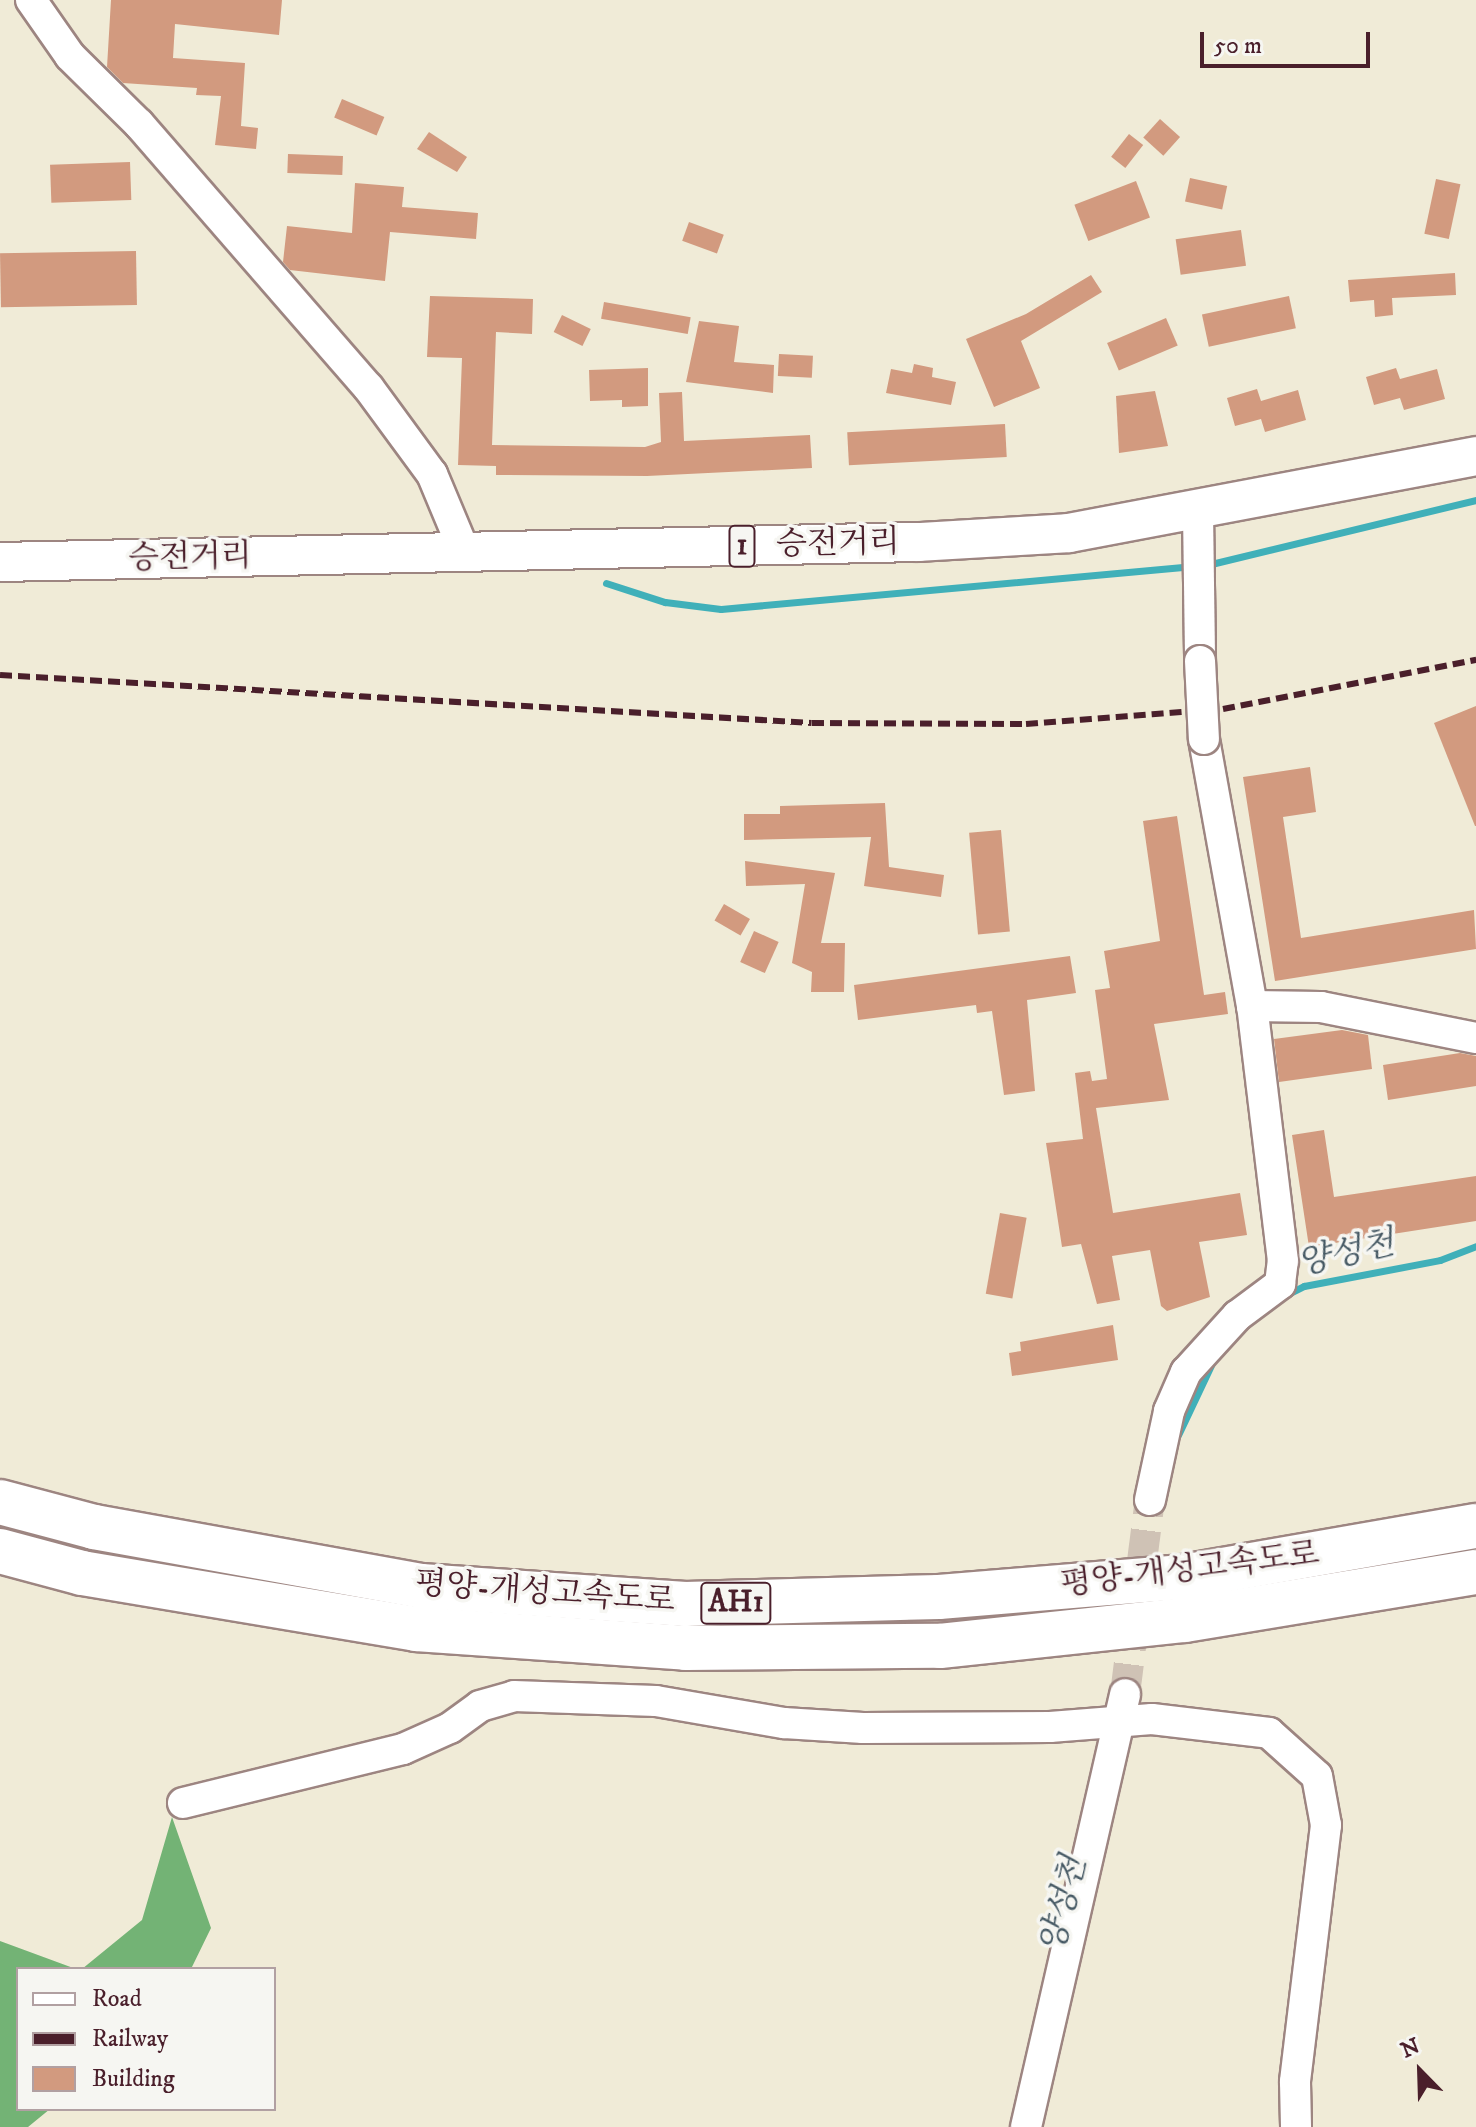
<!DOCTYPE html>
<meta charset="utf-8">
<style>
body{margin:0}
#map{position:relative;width:1476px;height:2127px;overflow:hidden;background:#f0ebd7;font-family:"IM FELL DW Pica","Noto Serif KR",serif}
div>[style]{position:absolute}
.forest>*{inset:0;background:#73b375}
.stream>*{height:7px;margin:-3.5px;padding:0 3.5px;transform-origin:3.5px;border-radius:3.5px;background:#40b0b9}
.building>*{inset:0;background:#d29a7f;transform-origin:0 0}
.minor-tunnel>*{height:30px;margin-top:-15px;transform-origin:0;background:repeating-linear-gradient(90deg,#cfc2b5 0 30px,transparent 0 45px)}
.roads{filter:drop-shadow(2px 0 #9d8581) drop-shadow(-2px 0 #9d8581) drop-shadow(0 2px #9d8581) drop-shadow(0 -2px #9d8581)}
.minor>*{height:30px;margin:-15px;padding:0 15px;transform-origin:15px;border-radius:15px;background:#fff}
.major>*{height:38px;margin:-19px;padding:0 19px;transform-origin:19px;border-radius:19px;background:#fff}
.highway>*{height:44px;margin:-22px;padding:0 22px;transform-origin:22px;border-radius:22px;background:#fff}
.rail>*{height:6px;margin-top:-3px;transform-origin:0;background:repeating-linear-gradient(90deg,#4a1f2b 0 12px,transparent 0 18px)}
.bridges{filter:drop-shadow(2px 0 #9d8581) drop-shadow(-2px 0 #9d8581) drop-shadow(0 2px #9d8581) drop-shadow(0 -2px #9d8581)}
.minor-bridge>*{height:30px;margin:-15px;padding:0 15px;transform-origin:15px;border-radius:15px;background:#fff}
span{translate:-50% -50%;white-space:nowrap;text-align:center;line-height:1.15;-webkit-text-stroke:7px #f6f6f2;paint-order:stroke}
.shield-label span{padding:2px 6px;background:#f6f6f2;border:2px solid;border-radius:6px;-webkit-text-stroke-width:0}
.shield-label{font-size:30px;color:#4a1f2b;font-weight:700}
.street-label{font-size:32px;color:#4a1f2b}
.water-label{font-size:34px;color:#465964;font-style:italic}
.legend{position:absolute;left:16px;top:1967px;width:260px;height:144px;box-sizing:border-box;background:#f6f6f2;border:2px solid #b1a0a2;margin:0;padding:10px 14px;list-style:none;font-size:24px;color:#4a1f2b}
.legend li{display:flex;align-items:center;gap:16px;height:40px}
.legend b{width:40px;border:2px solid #b1a0a2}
.north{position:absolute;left:1380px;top:2031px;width:80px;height:80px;-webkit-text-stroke:6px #f6f6f2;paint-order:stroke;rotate:337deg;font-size:22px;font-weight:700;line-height:32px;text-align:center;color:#4a1f2b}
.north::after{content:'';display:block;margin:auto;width:28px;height:36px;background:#4a1f2b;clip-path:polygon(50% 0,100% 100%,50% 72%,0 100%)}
.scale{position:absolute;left:1200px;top:32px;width:170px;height:36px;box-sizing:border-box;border:4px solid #4a1f2b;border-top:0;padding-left:10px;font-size:24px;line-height:28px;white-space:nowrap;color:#4a1f2b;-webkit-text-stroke:6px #f6f6f2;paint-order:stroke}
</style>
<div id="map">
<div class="forest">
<div style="clip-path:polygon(172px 1817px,211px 1928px,191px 1969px,82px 1969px,142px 1920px)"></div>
<div style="clip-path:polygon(0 1941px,76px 1969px,18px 1969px,18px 2109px,50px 2109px,28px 2127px,0 2127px)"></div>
</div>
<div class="stream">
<div style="left:1207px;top:565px;width:277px;rotate:-13.6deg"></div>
<div style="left:606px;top:583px;width:62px;rotate:17.9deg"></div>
<div style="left:665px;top:602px;width:56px;rotate:7.1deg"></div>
<div style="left:721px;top:609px;width:472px;rotate:-5.2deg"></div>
<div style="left:1288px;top:1294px;width:18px;rotate:-27deg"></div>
<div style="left:1304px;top:1286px;width:138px;rotate:-10.8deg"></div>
<div style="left:1440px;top:1260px;width:39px;rotate:-21deg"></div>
<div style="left:1178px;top:1435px;width:80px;rotate:-64.7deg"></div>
</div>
<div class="building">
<div style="clip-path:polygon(111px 0,282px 0,279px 35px,175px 24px,173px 58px,245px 63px,241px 126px,258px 128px,256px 149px,215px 145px,221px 96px,196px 95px,197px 88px,123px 83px,107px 67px)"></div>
<div style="left:342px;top:99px;width:46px;height:20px;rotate:23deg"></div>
<div style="left:1160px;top:119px;width:27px;height:25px;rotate:42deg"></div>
<div style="clip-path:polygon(429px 132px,467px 157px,457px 172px,417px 149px)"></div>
<div style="left:1129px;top:134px;width:18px;height:29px;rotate:38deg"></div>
<div style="left:288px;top:154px;width:55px;height:19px;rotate:2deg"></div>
<div style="left:130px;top:162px;width:38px;height:80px;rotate:88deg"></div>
<div style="left:1190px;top:178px;width:38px;height:24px;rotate:12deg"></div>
<div style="left:1436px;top:179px;width:25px;height:56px;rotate:12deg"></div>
<div style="left:1136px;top:181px;width:39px;height:66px;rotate:69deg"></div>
<div style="clip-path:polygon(355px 183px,404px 187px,402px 207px,478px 213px,476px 239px,390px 232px,385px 281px,290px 270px,283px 262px,287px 226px,352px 233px)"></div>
<div style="left:689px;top:222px;width:37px;height:20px;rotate:20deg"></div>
<div style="left:1241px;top:230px;width:36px;height:66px;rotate:82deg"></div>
<div style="left:136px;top:251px;width:54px;height:136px;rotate:89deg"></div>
<div style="clip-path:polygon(1455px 273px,1456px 295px,1392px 298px,1393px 315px,1375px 317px,1374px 300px,1350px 302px,1348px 280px)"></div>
<div style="clip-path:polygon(1091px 275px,1102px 292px,1021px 341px,1040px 388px,994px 407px,966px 339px,1026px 314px)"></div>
<div style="clip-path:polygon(430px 296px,533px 299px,532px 334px,496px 332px,492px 445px,645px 447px,661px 442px,659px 393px,682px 392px,684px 441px,810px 435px,812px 468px,647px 476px,496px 475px,496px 466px,458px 465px,462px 358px,427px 357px)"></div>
<div style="left:1289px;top:296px;width:33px;height:89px;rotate:78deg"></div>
<div style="left:604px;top:302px;width:88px;height:17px;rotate:10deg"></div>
<div style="left:562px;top:315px;width:32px;height:19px;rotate:26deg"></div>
<div style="left:1166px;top:318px;width:30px;height:64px;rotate:67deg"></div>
<div style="clip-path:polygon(699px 321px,739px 326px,734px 362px,774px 365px,773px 393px,686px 382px)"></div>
<div style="left:779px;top:354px;width:34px;height:22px;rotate:3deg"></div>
<div style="clip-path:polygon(914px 364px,933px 368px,932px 377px,956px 382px,951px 405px,886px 393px,891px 369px,912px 373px)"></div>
<div style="clip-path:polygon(648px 368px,648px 406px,622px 407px,622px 400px,590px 401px,589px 370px)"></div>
<div style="clip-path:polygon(1396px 368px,1400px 379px,1437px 369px,1445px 399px,1404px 410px,1400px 398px,1374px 405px,1366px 377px)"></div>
<div style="clip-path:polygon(1257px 389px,1261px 401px,1298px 390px,1306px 420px,1265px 432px,1261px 419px,1235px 426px,1227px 398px)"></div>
<div style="clip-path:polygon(1155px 391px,1168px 446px,1119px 453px,1116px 396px)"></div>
<div style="left:1005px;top:424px;width:33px;height:158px;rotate:87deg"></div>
<div style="clip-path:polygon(1476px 706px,1476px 826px,1475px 826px,1434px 723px)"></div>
<div style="clip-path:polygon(1310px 767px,1316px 812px,1283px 817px,1301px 938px,1474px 910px,1476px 949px,1275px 981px,1243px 777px)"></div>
<div style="clip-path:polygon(885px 803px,889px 867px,944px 875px,941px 897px,864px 886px,871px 837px,744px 840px,744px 814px,780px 814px,780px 806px)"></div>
<div style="clip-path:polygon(1177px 816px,1204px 995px,1225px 992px,1228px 1014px,1154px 1024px,1169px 1100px,1096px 1108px,1113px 1213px,1240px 1193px,1247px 1235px,1199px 1242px,1210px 1297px,1167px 1311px,1161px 1306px,1150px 1250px,1112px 1256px,1120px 1300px,1097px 1304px,1081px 1244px,1062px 1247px,1046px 1143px,1083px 1139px,1075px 1073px,1090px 1071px,1092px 1081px,1107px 1079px,1095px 990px,1110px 988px,1104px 951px,1160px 941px,1143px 821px)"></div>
<div style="left:1001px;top:830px;width:102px;height:32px;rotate:85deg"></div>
<div style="clip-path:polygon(745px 861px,835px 873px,821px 943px,845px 943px,844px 992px,811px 992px,812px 972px,792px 963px,805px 884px,746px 886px)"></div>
<div style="left:724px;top:904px;width:30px;height:19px;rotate:30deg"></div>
<div style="left:754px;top:931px;width:27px;height:34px;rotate:24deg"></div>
<div style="clip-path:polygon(1070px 956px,1076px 993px,1027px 1000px,1035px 1091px,1004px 1095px,992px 1011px,977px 1013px,976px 1005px,858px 1020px,854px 985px)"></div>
<div style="clip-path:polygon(1342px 1030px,1368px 1035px,1372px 1069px,1279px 1082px,1274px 1039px)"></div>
<div style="clip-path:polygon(1460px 1053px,1476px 1056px,1476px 1086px,1388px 1100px,1383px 1065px)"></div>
<div style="clip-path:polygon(1324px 1130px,1334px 1197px,1476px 1176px,1476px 1221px,1309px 1247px,1292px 1135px)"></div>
<div style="left:1000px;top:1213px;width:27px;height:82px;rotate:10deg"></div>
<div style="clip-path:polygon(1113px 1325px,1118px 1360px,1012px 1376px,1009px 1353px,1021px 1351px,1020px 1342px)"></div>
</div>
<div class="minor-tunnel">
<div style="left:1125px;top:1694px;width:196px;rotate:-82.7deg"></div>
</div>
<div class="roads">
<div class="minor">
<div style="left:31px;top:0;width:68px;rotate:55.1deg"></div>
<div style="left:70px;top:56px;width:97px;rotate:44.6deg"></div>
<div style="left:139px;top:124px;width:349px;rotate:49deg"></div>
<div style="left:368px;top:387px;width:108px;rotate:53.7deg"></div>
<div style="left:432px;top:474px;width:86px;rotate:67.3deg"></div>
<div style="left:1198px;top:512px;width:149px;rotate:89.2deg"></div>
<div style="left:1252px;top:1006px;width:69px;rotate:0.8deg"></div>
<div style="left:1321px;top:1007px;width:158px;rotate:11.3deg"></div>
<div style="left:1150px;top:1500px;width:91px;rotate:-77.9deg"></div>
<div style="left:1169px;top:1411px;width:43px;rotate:-66.4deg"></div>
<div style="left:1186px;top:1372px;width:76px;rotate:-47.7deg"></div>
<div style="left:1237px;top:1316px;width:54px;rotate:-36.7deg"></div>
<div style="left:1280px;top:1284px;width:23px;rotate:-83deg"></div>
<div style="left:1283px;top:1261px;width:257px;rotate:-96.9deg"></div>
<div style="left:1252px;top:1006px;width:271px;rotate:-100.2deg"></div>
<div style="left:183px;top:1803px;width:227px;rotate:-13.8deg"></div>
<div style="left:403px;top:1749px;width:51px;rotate:-24.1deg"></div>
<div style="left:450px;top:1728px;width:37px;rotate:-36deg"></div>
<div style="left:480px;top:1706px;width:35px;rotate:-16deg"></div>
<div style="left:514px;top:1696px;width:142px;rotate:2deg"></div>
<div style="left:656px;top:1701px;width:130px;rotate:9.8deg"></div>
<div style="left:784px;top:1723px;width:79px;rotate:3.6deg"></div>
<div style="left:863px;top:1728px;width:187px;rotate:-0.3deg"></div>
<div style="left:1050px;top:1727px;width:102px;rotate:-4.5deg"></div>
<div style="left:1152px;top:1719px;width:118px;rotate:6.8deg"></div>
<div style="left:1269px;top:1733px;width:64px;rotate:41.9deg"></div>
<div style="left:1317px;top:1776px;width:50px;rotate:79.6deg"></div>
<div style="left:1326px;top:1825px;width:259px;rotate:96.9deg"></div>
<div style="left:1295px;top:2082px;width:45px;rotate:88.7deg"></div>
<div style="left:1026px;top:2127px;width:444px;rotate:-77.1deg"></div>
</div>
<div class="major">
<div style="left:0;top:562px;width:919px;rotate:-1.25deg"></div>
<div style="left:919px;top:542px;width:150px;rotate:-3.4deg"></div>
<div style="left:1069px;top:533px;width:414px;rotate:-10.7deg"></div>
</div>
<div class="highway">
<div style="left:0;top:1502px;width:97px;rotate:14.9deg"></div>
<div style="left:94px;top:1527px;width:332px;rotate:10.2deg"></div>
<div style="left:421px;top:1586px;width:265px;rotate:3.9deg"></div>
<div style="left:685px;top:1604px;width:254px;rotate:-1.6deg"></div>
<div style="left:939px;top:1597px;width:245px;rotate:-4.7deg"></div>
<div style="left:1183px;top:1577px;width:297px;rotate:-9.9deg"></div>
<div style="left:0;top:1551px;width:85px;rotate:15deg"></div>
<div style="left:82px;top:1573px;width:339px;rotate:9.5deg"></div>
<div style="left:416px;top:1629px;width:271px;rotate:4deg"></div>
<div style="left:686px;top:1648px;width:254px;rotate:-0.5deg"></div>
<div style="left:940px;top:1646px;width:246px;rotate:-6.1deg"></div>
<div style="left:1185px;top:1620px;width:295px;rotate:-9.4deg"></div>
</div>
</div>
<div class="rail">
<div style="left:0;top:675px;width:813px;rotate:3.38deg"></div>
<div style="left:812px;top:723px;width:214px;rotate:0.3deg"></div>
<div style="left:1026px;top:724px;width:198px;rotate:-4.4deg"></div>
<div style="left:1223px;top:709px;width:258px;rotate:-11deg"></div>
</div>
<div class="bridges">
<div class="minor-bridge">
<div style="left:1200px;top:661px;width:78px;rotate:87.1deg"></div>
</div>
</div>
<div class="shield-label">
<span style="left:742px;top:546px">1</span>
<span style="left:736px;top:1603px">AH1</span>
</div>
<div class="street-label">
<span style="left:838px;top:544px;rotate:-1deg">승전거리</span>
<span style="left:190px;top:558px;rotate:-1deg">승전거리</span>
<span style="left:1190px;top:1570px;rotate:-7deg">평양-개성고속도로</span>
<span style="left:545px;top:1593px;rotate:4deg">평양-개성고속도로</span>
</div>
<div class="water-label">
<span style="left:1346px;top:1254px;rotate:-13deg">양성천</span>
<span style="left:1064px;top:1905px;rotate:-76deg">양성천</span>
</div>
<ul class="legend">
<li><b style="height:10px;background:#fff"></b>Road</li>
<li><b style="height:10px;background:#4a1f2b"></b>Railway</li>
<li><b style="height:22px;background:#d29a7f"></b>Building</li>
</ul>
<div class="north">N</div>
<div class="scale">50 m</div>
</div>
